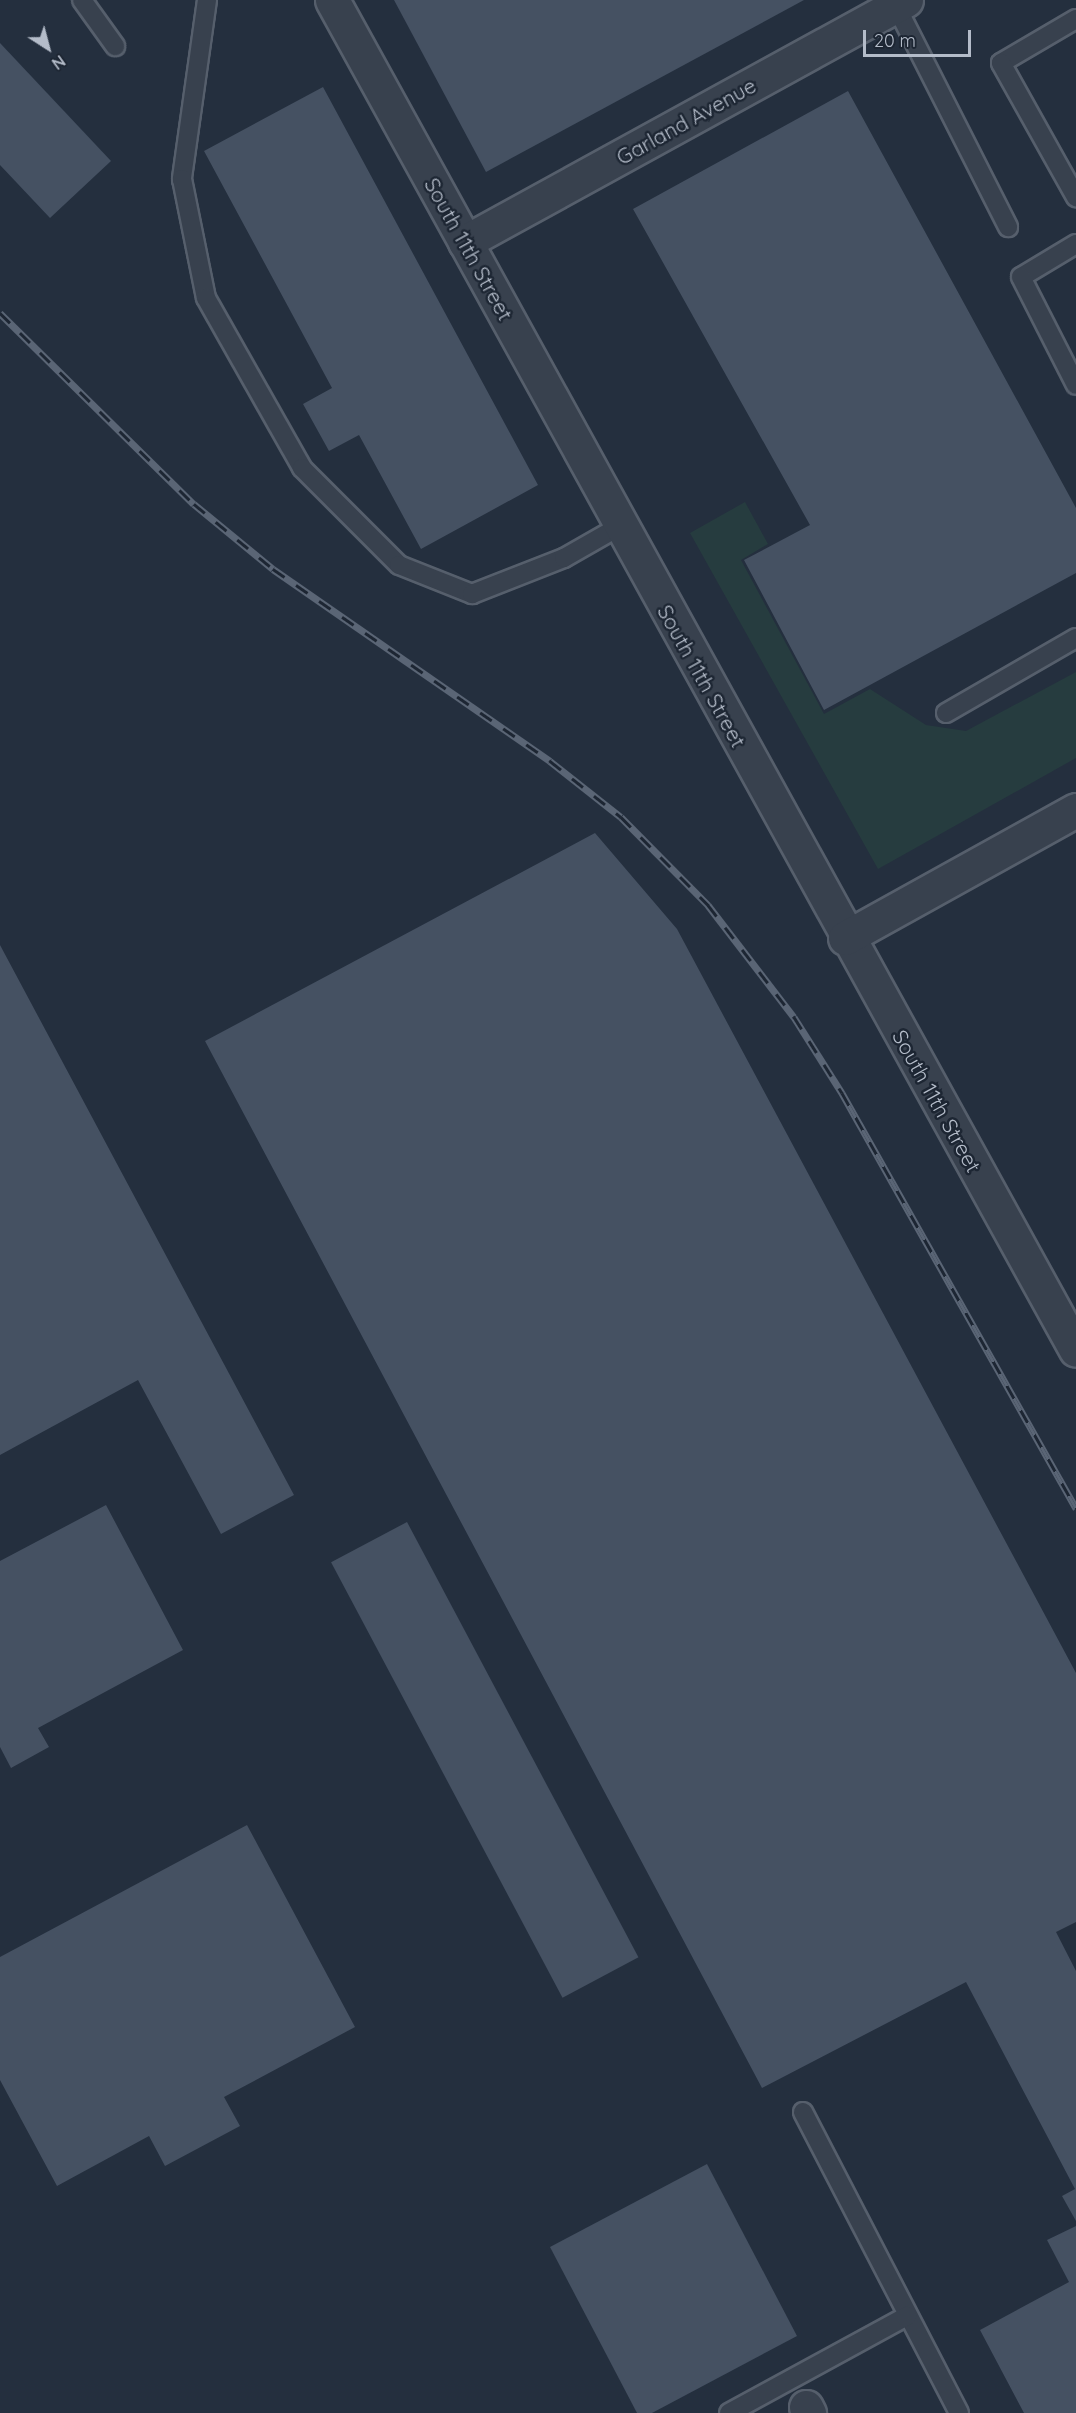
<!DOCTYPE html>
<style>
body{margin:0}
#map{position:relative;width:1076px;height:2413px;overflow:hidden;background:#242f3e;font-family:Quicksand,sans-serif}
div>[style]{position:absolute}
.green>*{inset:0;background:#263c3f}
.building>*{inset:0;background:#455162;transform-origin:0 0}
.roads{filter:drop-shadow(2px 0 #565f6c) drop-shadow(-2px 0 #565f6c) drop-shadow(0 2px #565f6c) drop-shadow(0 -2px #565f6c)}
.lane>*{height:18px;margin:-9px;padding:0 9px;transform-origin:9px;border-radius:9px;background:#38414e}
.street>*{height:33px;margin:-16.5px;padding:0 16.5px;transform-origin:16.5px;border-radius:16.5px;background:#38414e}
.rail>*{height:7px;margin-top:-3.5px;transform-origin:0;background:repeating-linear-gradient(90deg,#1d2633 0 14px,#5a6575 0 28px);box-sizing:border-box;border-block:2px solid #5a6575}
span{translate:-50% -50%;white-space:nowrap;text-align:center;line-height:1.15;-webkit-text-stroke:5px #1d2633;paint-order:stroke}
.street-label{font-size:21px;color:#b4bcc9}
.north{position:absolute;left:18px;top:18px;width:60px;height:60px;-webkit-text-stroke:4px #1d2633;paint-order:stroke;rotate:144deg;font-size:16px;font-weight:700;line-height:24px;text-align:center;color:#b4bcc9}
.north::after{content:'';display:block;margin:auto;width:21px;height:27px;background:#b4bcc9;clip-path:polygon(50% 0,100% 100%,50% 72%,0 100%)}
.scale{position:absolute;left:863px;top:30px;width:108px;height:27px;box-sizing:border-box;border:3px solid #b4bcc9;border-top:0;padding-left:8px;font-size:18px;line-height:21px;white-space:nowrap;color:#b4bcc9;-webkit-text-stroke:4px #1d2633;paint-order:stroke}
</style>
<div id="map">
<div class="green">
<div style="clip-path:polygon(745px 502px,768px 544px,741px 560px,824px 714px,870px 689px,926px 725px,966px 731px,1076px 672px,1076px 758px,878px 869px,690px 533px)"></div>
</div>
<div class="building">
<div style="clip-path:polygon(394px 0,804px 0,486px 172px)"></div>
<div style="clip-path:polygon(0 43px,111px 161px,50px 218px,0 165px)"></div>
<div style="clip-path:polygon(323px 87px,538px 485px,421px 549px,359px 435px,329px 451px,303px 404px,332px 388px,204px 151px)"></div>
<div style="clip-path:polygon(848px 91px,1076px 508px,1076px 573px,824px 710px,744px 560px,810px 525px,633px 209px)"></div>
<div style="clip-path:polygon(595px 833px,677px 929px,1076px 1673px,1076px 1922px,1056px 1932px,1076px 1971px,1076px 2221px,1062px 2196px,1075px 2189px,966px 1982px,762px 2088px,205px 1041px)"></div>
<div style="clip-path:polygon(0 945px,294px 1495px,221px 1534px,138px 1380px,0 1455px)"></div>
<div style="clip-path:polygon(106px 1505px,183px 1650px,38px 1728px,49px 1747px,11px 1768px,0 1747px,0 1561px)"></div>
<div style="left:407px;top:1522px;width:493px;height:86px;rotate:62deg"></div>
<div style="clip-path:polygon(247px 1825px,355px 2027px,224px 2097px,240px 2126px,165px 2166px,149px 2136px,57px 2186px,0 2080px,0 1957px)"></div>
<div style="clip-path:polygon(707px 2164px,797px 2336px,652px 2413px,637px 2413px,550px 2247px)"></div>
<div style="clip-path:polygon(1076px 2226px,1076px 2413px,1024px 2413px,980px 2330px,1069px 2282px,1047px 2240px)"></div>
</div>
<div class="roads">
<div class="lane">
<div style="left:82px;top:0;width:57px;rotate:54.3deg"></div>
<div style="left:207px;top:0;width:181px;rotate:98deg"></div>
<div style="left:182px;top:179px;width:121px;rotate:78.6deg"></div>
<div style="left:206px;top:298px;width:195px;rotate:60.5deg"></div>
<div style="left:302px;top:468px;width:137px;rotate:45deg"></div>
<div style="left:399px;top:565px;width:79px;rotate:21.7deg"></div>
<div style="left:472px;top:594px;width:99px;rotate:-21.4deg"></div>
<div style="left:564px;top:558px;width:64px;rotate:-29.7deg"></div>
<div style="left:896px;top:6px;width:248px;rotate:63.1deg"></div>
<div style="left:1076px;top:19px;width:87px;rotate:149.6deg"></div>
<div style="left:1001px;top:63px;width:154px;rotate:60.8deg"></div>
<div style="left:1076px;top:244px;width:64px;rotate:149deg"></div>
<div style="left:1021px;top:277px;width:121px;rotate:63deg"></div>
<div style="left:946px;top:713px;width:150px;rotate:-30deg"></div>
<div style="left:803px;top:2112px;width:339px;rotate:62.6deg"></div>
<div style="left:729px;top:2413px;width:203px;rotate:-28.6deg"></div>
</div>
<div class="street">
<div style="left:332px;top:0;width:1541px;rotate:61.14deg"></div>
<div style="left:465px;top:242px;width:503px;rotate:-28.76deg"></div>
<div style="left:845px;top:938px;width:264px;rotate:-29deg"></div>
<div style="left:806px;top:2407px;width:7px;rotate:63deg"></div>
</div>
</div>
<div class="rail">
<div style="left:0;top:313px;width:272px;rotate:44.6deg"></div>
<div style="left:194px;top:504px;width:102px;rotate:39.4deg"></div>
<div style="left:273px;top:569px;width:337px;rotate:34.7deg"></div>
<div style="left:550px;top:761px;width:90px;rotate:38.3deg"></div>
<div style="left:621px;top:817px;width:124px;rotate:45.3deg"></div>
<div style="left:708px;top:905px;width:141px;rotate:52.5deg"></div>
<div style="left:794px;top:1017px;width:90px;rotate:57.7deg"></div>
<div style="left:842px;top:1093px;width:477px;rotate:60.6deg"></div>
</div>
<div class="street-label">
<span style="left:686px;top:121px;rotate:-29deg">Garland Avenue</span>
<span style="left:469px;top:249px;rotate:61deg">South 11th Street</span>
<span style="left:702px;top:676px;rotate:61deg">South 11th Street</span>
<span style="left:937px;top:1101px;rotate:61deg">South 11th Street</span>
</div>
<div class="north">N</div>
<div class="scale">20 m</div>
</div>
